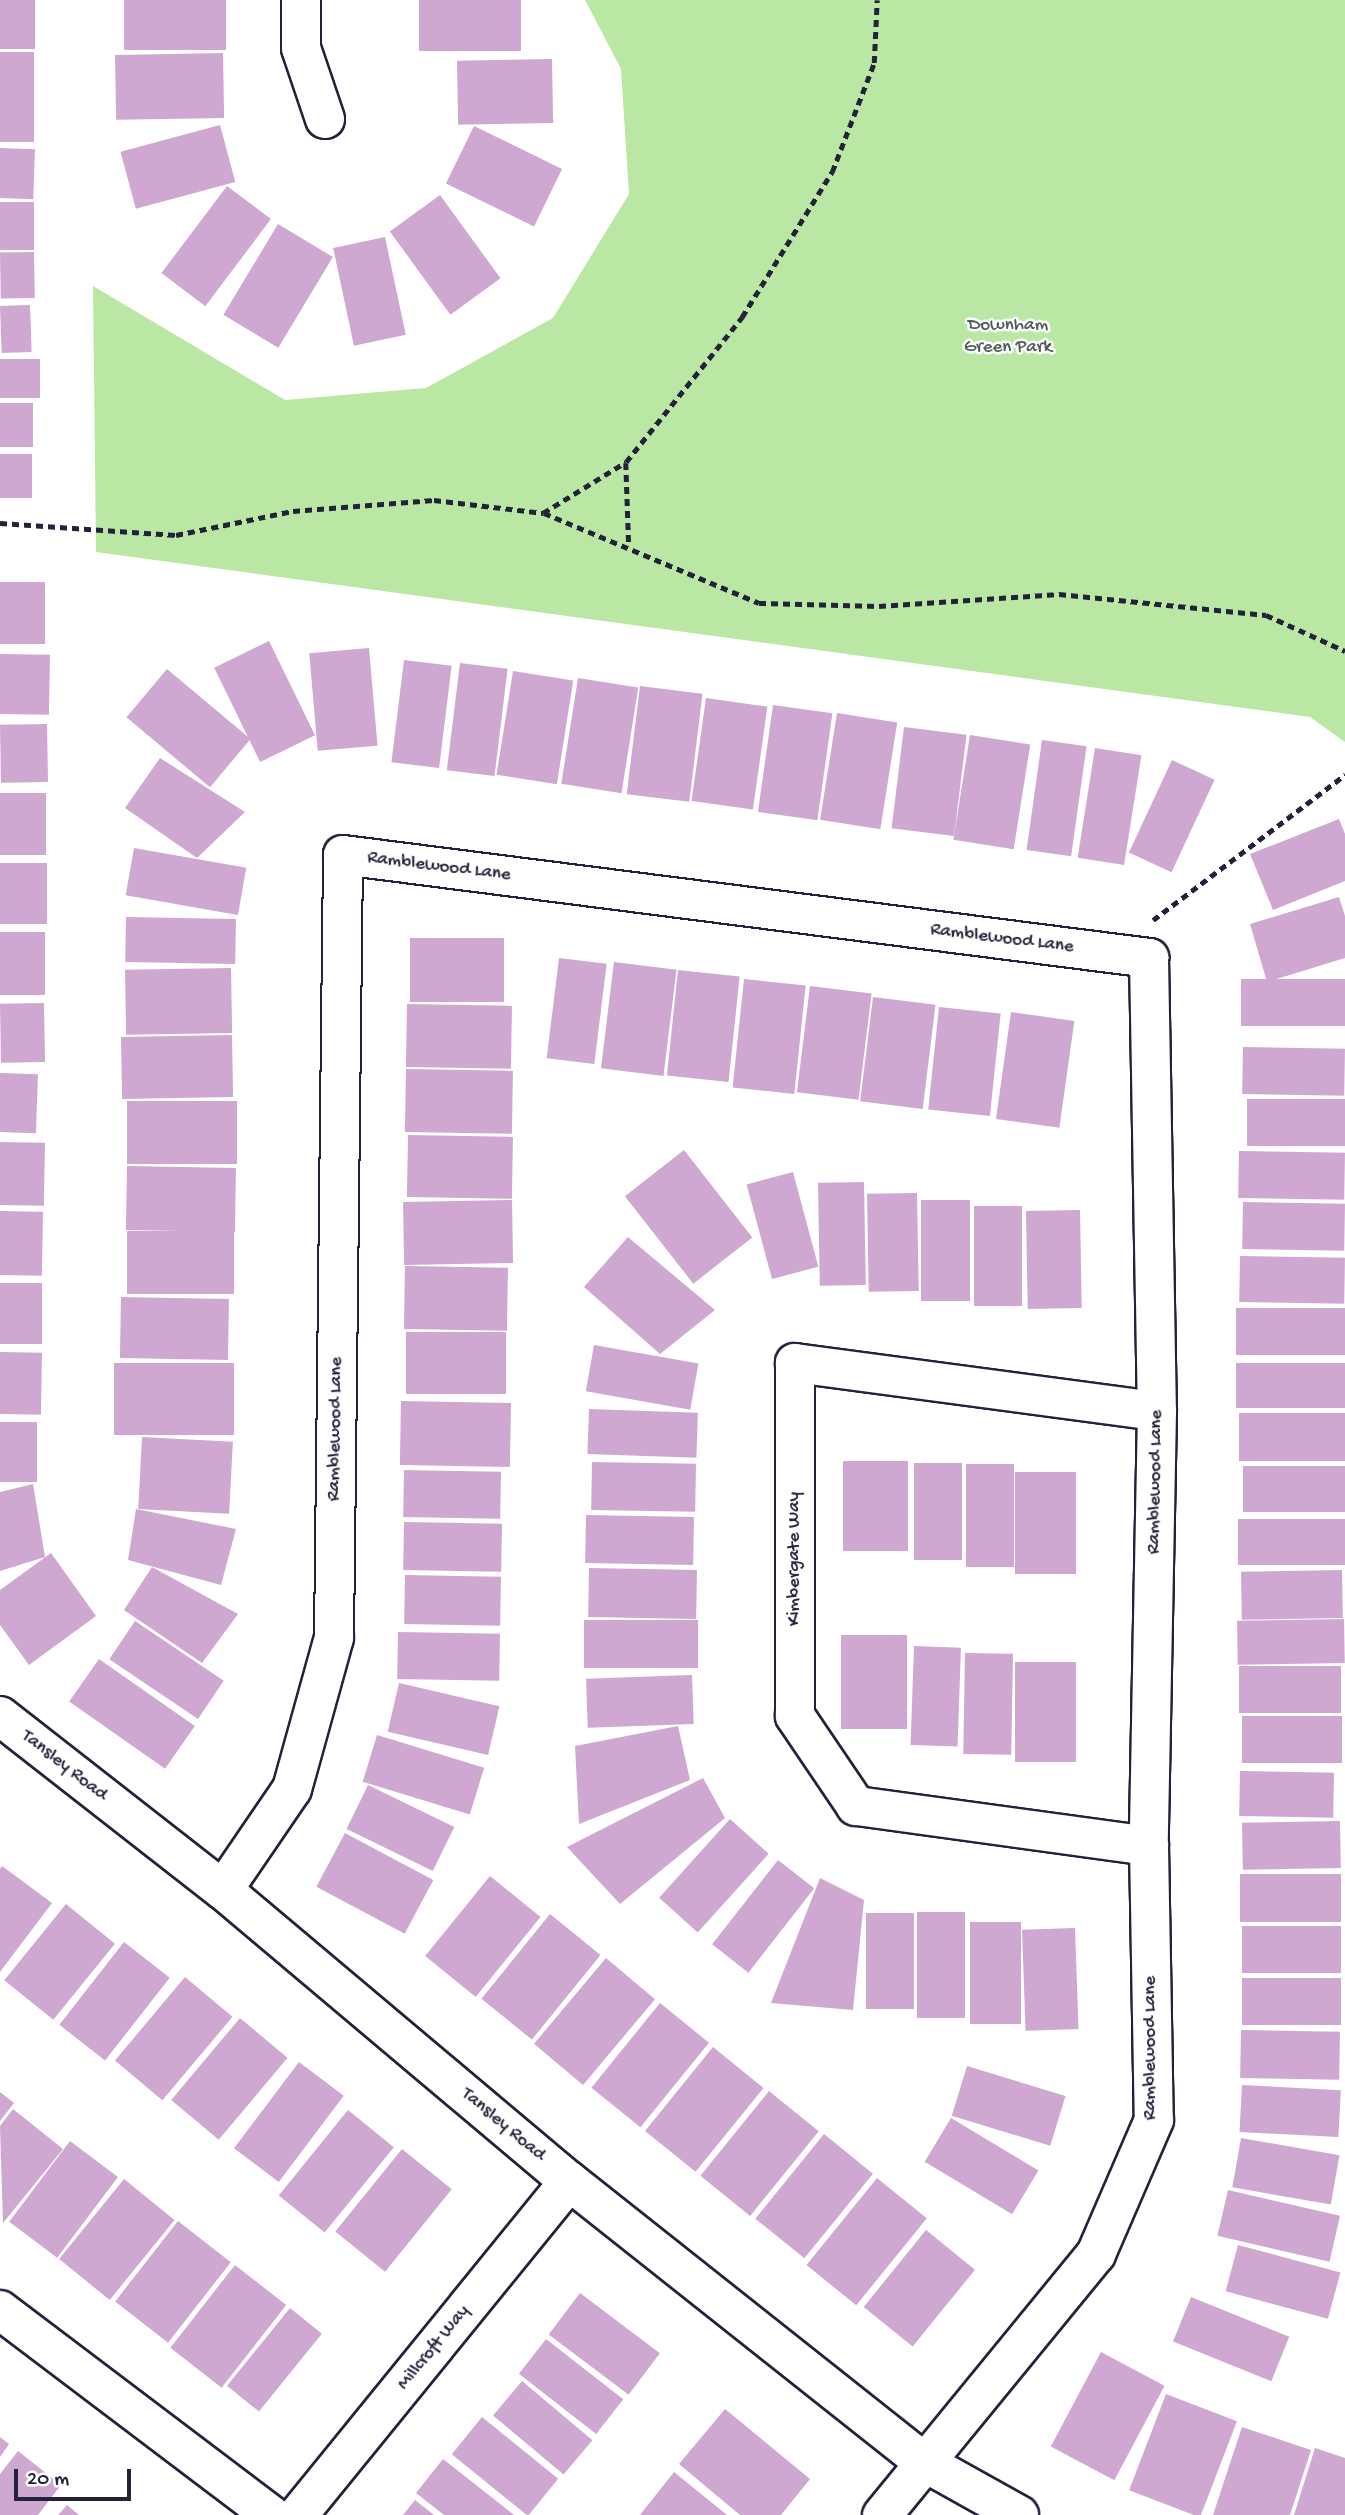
<!DOCTYPE html>
<style>
body{margin:0}
#map{position:relative;width:1345px;height:2515px;overflow:hidden;background:#fff;font-family:"Gochi Hand",sans-serif}
div>[style]{position:absolute}
.green>*{inset:0;background:#bbe7a5}
.building>*{inset:0;background:#cea8d0;transform-origin:0 0}
.path>*{height:4.5px;margin-top:-2.25px;transform-origin:0;background:repeating-linear-gradient(90deg,#22223b 0 7px,transparent 0 12px)}
.roads{filter:drop-shadow(2px 0 #22223b) drop-shadow(-2px 0 #22223b) drop-shadow(0 2px #22223b) drop-shadow(0 -2px #22223b)}
.minor>*{height:38px;margin:-19px;padding:0 19px;transform-origin:19px;border-radius:19px;background:#fff}
.tertiary>*{height:38px;margin:-19px;padding:0 19px;transform-origin:19px;border-radius:19px;background:#fff}
span{translate:-50% -50%;white-space:nowrap;text-align:center;line-height:1.15;-webkit-text-stroke:5px #fff;paint-order:stroke}
.park-label{font-size:19px;color:#505d5b}
.street-label{font-size:19px;color:#22223b}
.scale{position:absolute;left:14px;top:2469px;width:117px;height:32px;box-sizing:border-box;border:4px solid #22223b;border-top:0;padding-left:9px;font-size:21px;line-height:24px;white-space:nowrap;color:#22223b;-webkit-text-stroke:5px #fff;paint-order:stroke}
</style>
<div id="map">
<div class="green">
<div style="clip-path:polygon(585px 0,1345px 0,1345px 742px,1310px 717px,96px 552px,93px 286px,285px 400px,426px 388px,553px 318px,629px 194px,621px 69px)"></div>
</div>
<div class="building">
<div style="left:0;top:0;width:35px;height:49px"></div>
<div style="left:124px;top:0;width:102px;height:50px"></div>
<div style="left:419px;top:0;width:102px;height:51px"></div>
<div style="left:34px;top:52px;width:90px;height:34px;rotate:90deg"></div>
<div style="left:223px;top:53px;width:65px;height:108px;rotate:89deg"></div>
<div style="left:552px;top:59px;width:64px;height:95px;rotate:89deg"></div>
<div style="left:220px;top:125px;width:59px;height:103px;rotate:75deg"></div>
<div style="left:474px;top:126px;width:98px;height:64px;rotate:26deg"></div>
<div style="left:0;top:148px;width:35px;height:50px;rotate:2deg"></div>
<div style="left:227px;top:186px;width:55px;height:109px;rotate:37deg"></div>
<div style="left:440px;top:195px;width:103px;height:62px;rotate:54deg"></div>
<div style="left:0;top:202px;width:34px;height:48px"></div>
<div style="left:278px;top:224px;width:64px;height:106px;rotate:31deg"></div>
<div style="left:385px;top:237px;width:100px;height:53px;rotate:78deg"></div>
<div style="left:34px;top:252px;width:46px;height:34px;rotate:89deg"></div>
<div style="left:30px;top:305px;width:47px;height:30px;rotate:88deg"></div>
<div style="left:0;top:359px;width:40px;height:39px"></div>
<div style="left:0;top:403px;width:33px;height:44px"></div>
<div style="left:32px;top:454px;width:44px;height:32px;rotate:90deg"></div>
<div style="left:0;top:582px;width:45px;height:62px"></div>
<div style="left:269px;top:641px;width:105px;height:61px;rotate:64deg"></div>
<div style="left:369px;top:648px;width:98px;height:60px;rotate:85deg"></div>
<div style="left:0;top:654px;width:50px;height:60px;rotate:1deg"></div>
<div style="left:404px;top:660px;width:48px;height:103px;rotate:7deg"></div>
<div style="left:460px;top:663px;width:48px;height:108px;rotate:7deg"></div>
<div style="left:167px;top:669px;width:109px;height:63px;rotate:40deg"></div>
<div style="left:513px;top:671px;width:61px;height:105px;rotate:9deg"></div>
<div style="left:578px;top:678px;width:61px;height:107px;rotate:9deg"></div>
<div style="left:640px;top:686px;width:63px;height:109px;rotate:7deg"></div>
<div style="left:706px;top:698px;width:62px;height:104px;rotate:8deg"></div>
<div style="left:773px;top:705px;width:60px;height:108px;rotate:8deg"></div>
<div style="left:837px;top:713px;width:61px;height:108px;rotate:9deg"></div>
<div style="left:47px;top:724px;width:58px;height:47px;rotate:89deg"></div>
<div style="left:904px;top:727px;width:63px;height:102px;rotate:7deg"></div>
<div style="left:970px;top:735px;width:61px;height:106px;rotate:9deg"></div>
<div style="left:1042px;top:740px;width:45px;height:111px;rotate:8deg"></div>
<div style="left:1095px;top:748px;width:47px;height:111px;rotate:9deg"></div>
<div style="clip-path:polygon(160px 758px,245px 812px,197px 858px,125px 808px)"></div>
<div style="left:1172px;top:760px;width:47px;height:102px;rotate:25deg"></div>
<div style="left:0;top:793px;width:46px;height:62px"></div>
<div style="clip-path:polygon(1339px 819px,1345px 834px,1345px 881px,1273px 910px,1250px 854px)"></div>
<div style="left:134px;top:848px;width:114px;height:48px;rotate:10deg"></div>
<div style="left:0;top:863px;width:47px;height:61px"></div>
<div style="clip-path:polygon(1339px 897px,1345px 916px,1345px 958px,1267px 982px,1250px 924px)"></div>
<div style="left:126px;top:917px;width:110px;height:45px;rotate:1deg"></div>
<div style="left:0;top:932px;width:45px;height:63px"></div>
<div style="left:410px;top:938px;width:94px;height:64px"></div>
<div style="left:559px;top:958px;width:48px;height:101px;rotate:7deg"></div>
<div style="left:614px;top:962px;width:63px;height:107px;rotate:7deg"></div>
<div style="left:231px;top:968px;width:65px;height:106px;rotate:89deg"></div>
<div style="left:678px;top:970px;width:62px;height:106px;rotate:6deg"></div>
<div style="left:744px;top:979px;width:62px;height:109px;rotate:6deg"></div>
<div style="left:1345px;top:979px;width:47px;height:104px;rotate:90deg"></div>
<div style="left:810px;top:986px;width:62px;height:107px;rotate:7deg"></div>
<div style="left:873px;top:997px;width:63px;height:105px;rotate:7deg"></div>
<div style="left:44px;top:1003px;width:59px;height:44px;rotate:89deg"></div>
<div style="left:407px;top:1004px;width:105px;height:63px;rotate:1deg"></div>
<div style="left:939px;top:1007px;width:62px;height:103px;rotate:6deg"></div>
<div style="left:1011px;top:1012px;width:64px;height:108px;rotate:8deg"></div>
<div style="left:232px;top:1035px;width:62px;height:111px;rotate:89deg"></div>
<div style="left:1243px;top:1047px;width:102px;height:47px;rotate:1deg"></div>
<div style="left:406px;top:1069px;width:107px;height:63px;rotate:1deg"></div>
<div style="left:0;top:1073px;width:38px;height:59px;rotate:2deg"></div>
<div style="left:1345px;top:1099px;width:47px;height:98px;rotate:90deg"></div>
<div style="left:127px;top:1101px;width:110px;height:63px"></div>
<div style="left:408px;top:1135px;width:105px;height:62px;rotate:1deg"></div>
<div style="left:0;top:1142px;width:45px;height:63px;rotate:1deg"></div>
<div style="left:684px;top:1150px;width:111px;height:75px;rotate:52deg"></div>
<div style="left:1239px;top:1151px;width:106px;height:47px;rotate:1deg"></div>
<div style="left:127px;top:1166px;width:109px;height:64px;rotate:1deg"></div>
<div style="left:793px;top:1172px;width:98px;height:48px;rotate:75deg"></div>
<div style="left:864px;top:1182px;width:103px;height:46px;rotate:89deg"></div>
<div style="left:917px;top:1193px;width:98px;height:50px;rotate:89deg"></div>
<div style="left:512px;top:1200px;width:63px;height:109px;rotate:89deg"></div>
<div style="left:921px;top:1200px;width:49px;height:101px"></div>
<div style="left:1243px;top:1202px;width:102px;height:47px;rotate:1deg"></div>
<div style="left:974px;top:1206px;width:48px;height:100px"></div>
<div style="left:1080px;top:1210px;width:98px;height:54px;rotate:89deg"></div>
<div style="left:0;top:1211px;width:43px;height:64px;rotate:1deg"></div>
<div style="left:234px;top:1231px;width:63px;height:107px;rotate:90deg"></div>
<div style="clip-path:polygon(628px 1237px,715px 1310px,660px 1354px,584px 1287px)"></div>
<div style="left:1240px;top:1256px;width:105px;height:46px;rotate:1deg"></div>
<div style="left:405px;top:1266px;width:103px;height:63px;rotate:1deg"></div>
<div style="left:0;top:1283px;width:42px;height:61px"></div>
<div style="left:121px;top:1297px;width:108px;height:61px;rotate:1deg"></div>
<div style="left:1345px;top:1308px;width:47px;height:109px;rotate:90deg"></div>
<div style="left:406px;top:1332px;width:100px;height:62px"></div>
<div style="left:594px;top:1345px;width:106px;height:47px;rotate:10deg"></div>
<div style="left:0;top:1352px;width:42px;height:62px;rotate:1deg"></div>
<div style="left:114px;top:1363px;width:120px;height:72px"></div>
<div style="left:1345px;top:1363px;width:45px;height:109px;rotate:90deg"></div>
<div style="left:401px;top:1401px;width:110px;height:64px;rotate:1deg"></div>
<div style="left:589px;top:1409px;width:109px;height:45px;rotate:2deg"></div>
<div style="left:1239px;top:1413px;width:106px;height:48px"></div>
<div style="left:0;top:1422px;width:37px;height:60px"></div>
<div style="left:142px;top:1437px;width:91px;height:72px;rotate:3deg"></div>
<div style="left:843px;top:1461px;width:65px;height:90px"></div>
<div style="left:592px;top:1462px;width:104px;height:48px;rotate:1deg"></div>
<div style="left:914px;top:1463px;width:48px;height:97px"></div>
<div style="left:966px;top:1464px;width:48px;height:103px"></div>
<div style="left:1243px;top:1466px;width:102px;height:46px"></div>
<div style="left:404px;top:1470px;width:97px;height:47px;rotate:1deg"></div>
<div style="left:1015px;top:1472px;width:61px;height:102px"></div>
<div style="clip-path:polygon(33px 1484px,45px 1557px,0 1571px,0 1492px)"></div>
<div style="clip-path:polygon(136px 1509px,236px 1529px,221px 1585px,128px 1560px)"></div>
<div style="left:586px;top:1515px;width:108px;height:48px;rotate:1deg"></div>
<div style="left:1238px;top:1519px;width:107px;height:46px"></div>
<div style="left:404px;top:1522px;width:98px;height:48px;rotate:1deg"></div>
<div style="clip-path:polygon(51px 1553px,96px 1616px,29px 1665px,0 1625px,0 1590px)"></div>
<div style="clip-path:polygon(152px 1567px,238px 1614px,202px 1663px,124px 1610px)"></div>
<div style="left:589px;top:1568px;width:108px;height:49px;rotate:1deg"></div>
<div style="left:1342px;top:1570px;width:48px;height:101px;rotate:89deg"></div>
<div style="left:405px;top:1575px;width:96px;height:49px;rotate:1deg"></div>
<div style="left:1344px;top:1619px;width:44px;height:107px;rotate:89deg"></div>
<div style="left:698px;top:1620px;width:48px;height:114px;rotate:90deg"></div>
<div style="left:135px;top:1621px;width:107px;height:46px;rotate:34deg"></div>
<div style="left:398px;top:1632px;width:102px;height:47px;rotate:1deg"></div>
<div style="left:841px;top:1635px;width:66px;height:94px"></div>
<div style="left:914px;top:1646px;width:47px;height:99px;rotate:2deg"></div>
<div style="left:965px;top:1653px;width:48px;height:101px;rotate:1deg"></div>
<div style="left:99px;top:1659px;width:117px;height:52px;rotate:35deg"></div>
<div style="left:1015px;top:1662px;width:61px;height:100px"></div>
<div style="left:1341px;top:1666px;width:47px;height:102px;rotate:90deg"></div>
<div style="left:692px;top:1675px;width:49px;height:106px;rotate:88deg"></div>
<div style="left:399px;top:1683px;width:103px;height:50px;rotate:13deg"></div>
<div style="left:1342px;top:1716px;width:47px;height:100px;rotate:90deg"></div>
<div style="clip-path:polygon(678px 1726px,690px 1780px,579px 1824px,575px 1746px)"></div>
<div style="left:377px;top:1735px;width:112px;height:49px;rotate:17deg"></div>
<div style="left:1240px;top:1771px;width:94px;height:45px;rotate:1deg"></div>
<div style="clip-path:polygon(703px 1778px,725px 1818px,620px 1904px,567px 1847px)"></div>
<div style="left:368px;top:1785px;width:96px;height:49px;rotate:26deg"></div>
<div style="left:730px;top:1819px;width:52px;height:106px;rotate:42deg"></div>
<div style="left:1340px;top:1821px;width:47px;height:98px;rotate:89deg"></div>
<div style="left:345px;top:1833px;width:100px;height:61px;rotate:28deg"></div>
<div style="left:778px;top:1860px;width:46px;height:107px;rotate:38deg"></div>
<div style="clip-path:polygon(2px 1866px,52px 1903px,0 1972px,0 1869px)"></div>
<div style="left:1240px;top:1874px;width:101px;height:48px"></div>
<div style="left:490px;top:1876px;width:65px;height:103px;rotate:39deg"></div>
<div style="clip-path:polygon(820px 1878px,864px 1900px,853px 2010px,771px 2003px)"></div>
<div style="left:66px;top:1904px;width:63px;height:98px;rotate:39deg"></div>
<div style="left:917px;top:1912px;width:48px;height:106px"></div>
<div style="left:866px;top:1913px;width:48px;height:96px"></div>
<div style="left:550px;top:1914px;width:65px;height:109px;rotate:39deg"></div>
<div style="left:970px;top:1922px;width:51px;height:102px"></div>
<div style="left:1341px;top:1926px;width:47px;height:99px;rotate:90deg"></div>
<div style="left:1075px;top:1928px;width:101px;height:53px;rotate:88deg"></div>
<div style="left:124px;top:1942px;width:58px;height:105px;rotate:38deg"></div>
<div style="left:606px;top:1958px;width:64px;height:112px;rotate:40deg"></div>
<div style="left:185px;top:1977px;width:62px;height:109px;rotate:40deg"></div>
<div style="left:1341px;top:1978px;width:47px;height:99px;rotate:90deg"></div>
<div style="left:660px;top:2003px;width:63px;height:109px;rotate:39deg"></div>
<div style="left:240px;top:2018px;width:62px;height:107px;rotate:40deg"></div>
<div style="left:1241px;top:2030px;width:99px;height:48px;rotate:1deg"></div>
<div style="left:713px;top:2047px;width:65px;height:108px;rotate:39deg"></div>
<div style="left:299px;top:2062px;width:56px;height:108px;rotate:37deg"></div>
<div style="left:967px;top:2066px;width:103px;height:52px;rotate:17deg"></div>
<div style="left:1242px;top:2085px;width:99px;height:47px;rotate:3deg"></div>
<div style="left:769px;top:2091px;width:64px;height:109px;rotate:39deg"></div>
<div style="clip-path:polygon(0 2092px,14px 2103px,0 2121px)"></div>
<div style="clip-path:polygon(13px 2109px,63px 2149px,3px 2223px,0 2126px)"></div>
<div style="left:348px;top:2110px;width:59px;height:110px;rotate:39deg"></div>
<div style="left:951px;top:2118px;width:102px;height:51px;rotate:31deg"></div>
<div style="left:824px;top:2134px;width:63px;height:109px;rotate:39deg"></div>
<div style="left:1241px;top:2138px;width:100px;height:50px;rotate:10deg"></div>
<div style="left:70px;top:2141px;width:60px;height:101px;rotate:37deg"></div>
<div style="left:402px;top:2149px;width:64px;height:106px;rotate:39deg"></div>
<div style="left:877px;top:2178px;width:64px;height:112px;rotate:39deg"></div>
<div style="left:124px;top:2179px;width:65px;height:103px;rotate:39deg"></div>
<div style="left:1228px;top:2190px;width:115px;height:47px;rotate:13deg"></div>
<div style="left:178px;top:2221px;width:67px;height:102px;rotate:38deg"></div>
<div style="left:926px;top:2230px;width:63px;height:99px;rotate:39deg"></div>
<div style="left:1238px;top:2245px;width:106px;height:48px;rotate:15deg"></div>
<div style="left:235px;top:2265px;width:65px;height:105px;rotate:38deg"></div>
<div style="left:580px;top:2293px;width:100px;height:52px;rotate:37deg"></div>
<div style="left:1191px;top:2297px;width:106px;height:48px;rotate:22deg"></div>
<div style="left:290px;top:2308px;width:41px;height:100px;rotate:39deg"></div>
<div style="left:546px;top:2339px;width:98px;height:44px;rotate:38deg"></div>
<div style="left:1101px;top:2352px;width:72px;height:107px;rotate:28deg"></div>
<div style="left:522px;top:2381px;width:92px;height:45px;rotate:40deg"></div>
<div style="left:1166px;top:2394px;width:76px;height:103px;rotate:21deg"></div>
<div style="clip-path:polygon(725px 2409px,810px 2479px,781px 2515px,740px 2515px,679px 2464px)"></div>
<div style="left:482px;top:2417px;width:98px;height:48px;rotate:39deg"></div>
<div style="clip-path:polygon(1242px 2427px,1311px 2450px,1290px 2515px,1213px 2515px)"></div>
<div style="clip-path:polygon(0 2437px,9px 2444px,0 2457px)"></div>
<div style="clip-path:polygon(1315px 2448px,1345px 2458px,1345px 2515px,1294px 2515px)"></div>
<div style="clip-path:polygon(18px 2451px,61px 2485px,38px 2515px,0 2515px,0 2474px)"></div>
<div style="clip-path:polygon(443px 2459px,514px 2515px,444px 2515px,416px 2493px)"></div>
<div style="clip-path:polygon(674px 2472px,727px 2515px,640px 2515px)"></div>
<div style="clip-path:polygon(415px 2500px,434px 2515px,403px 2515px)"></div>
<div style="clip-path:polygon(67px 2505px,79px 2515px,58px 2515px)"></div>
</div>
<div class="path">
<div style="left:626px;top:463px;width:84px;rotate:88deg"></div>
<div style="left:544px;top:513px;width:233px;rotate:22.7deg"></div>
<div style="left:759px;top:603px;width:120px;rotate:1.4deg"></div>
<div style="left:879px;top:606px;width:180px;rotate:-3.8deg"></div>
<div style="left:1059px;top:594px;width:208px;rotate:5.8deg"></div>
<div style="left:1266px;top:615px;width:87px;rotate:24.5deg"></div>
<div style="left:0;top:523px;width:176px;rotate:3.9deg"></div>
<div style="left:176px;top:535px;width:119px;rotate:-11.6deg"></div>
<div style="left:293px;top:511px;width:141px;rotate:-4.5deg"></div>
<div style="left:434px;top:500px;width:110px;rotate:6.8deg"></div>
<div style="left:543px;top:513px;width:97px;rotate:-31.6deg"></div>
<div style="left:626px;top:462px;width:186px;rotate:-51.3deg"></div>
<div style="left:742px;top:317px;width:171px;rotate:-58.2deg"></div>
<div style="left:832px;top:172px;width:117px;rotate:-68.9deg"></div>
<div style="left:874px;top:63px;width:63px;rotate:-87.3deg"></div>
<div style="left:1153px;top:920px;width:241px;rotate:-37.1deg"></div>
</div>
<div class="roads">
<div class="minor">
<div style="left:301px;top:0;width:48px;rotate:90deg"></div>
<div style="left:301px;top:48px;width:75px;rotate:71.3deg"></div>
<div style="left:1149px;top:1846px;width:296px;rotate:-172.2deg"></div>
<div style="left:856px;top:1806px;width:109px;rotate:-124.1deg"></div>
<div style="left:795px;top:1716px;width:353px;rotate:-90deg"></div>
<div style="left:795px;top:1363px;width:365px;rotate:7.6deg"></div>
<div style="left:223px;top:1890px;width:122px;rotate:-55.7deg"></div>
<div style="left:292px;top:1789px;width:157px;rotate:-74.5deg"></div>
<div style="left:334px;top:1638px;width:783px;rotate:-89.34deg"></div>
<div style="left:343px;top:855px;width:813px;rotate:7.28deg"></div>
<div style="left:1149px;top:958px;width:453px;rotate:89deg"></div>
<div style="left:1157px;top:1411px;width:435px;rotate:91.1deg"></div>
<div style="left:1149px;top:1846px;width:274px;rotate:89deg"></div>
<div style="left:1154px;top:2120px;width:146px;rotate:113.4deg"></div>
<div style="left:1096px;top:2254px;width:338px;rotate:129.3deg"></div>
<div style="left:0;top:2310px;width:340px;rotate:37.1deg"></div>
<div style="left:298px;top:2515px;width:430px;rotate:-50.9deg"></div>
</div>
<div class="tertiary">
<div style="left:0;top:1716px;width:283px;rotate:38deg"></div>
<div style="left:223px;top:1890px;width:452px;rotate:40.1deg"></div>
<div style="left:569px;top:2181px;width:453px;rotate:38.4deg"></div>
<div style="left:924px;top:2462px;width:109px;rotate:29.2deg"></div>
</div>
</div>
<div class="park-label">
<span style="left:1008px;top:337px">Downham<br>Green Park</span>
</div>
<div class="street-label">
<span style="left:439px;top:867px;rotate:7deg">Ramblewood Lane</span>
<span style="left:1002px;top:939px;rotate:7deg">Ramblewood Lane</span>
<span style="left:336px;top:1429px;rotate:-89deg">Ramblewood Lane</span>
<span style="left:1156px;top:1482px;rotate:-89deg">Ramblewood Lane</span>
<span style="left:795px;top:1559px;rotate:-90deg">Kimbergate Way</span>
<span style="left:64px;top:1766px;rotate:38deg">Tansley Road</span>
<span style="left:1151px;top:2048px;rotate:-90deg">Ramblewood Lane</span>
<span style="left:503px;top:2125px;rotate:40deg">Tansley Road</span>
<span style="left:434px;top:2348px;rotate:-51deg">Millcroft Way</span>
</div>
<div class="scale">20 m</div>
</div>
